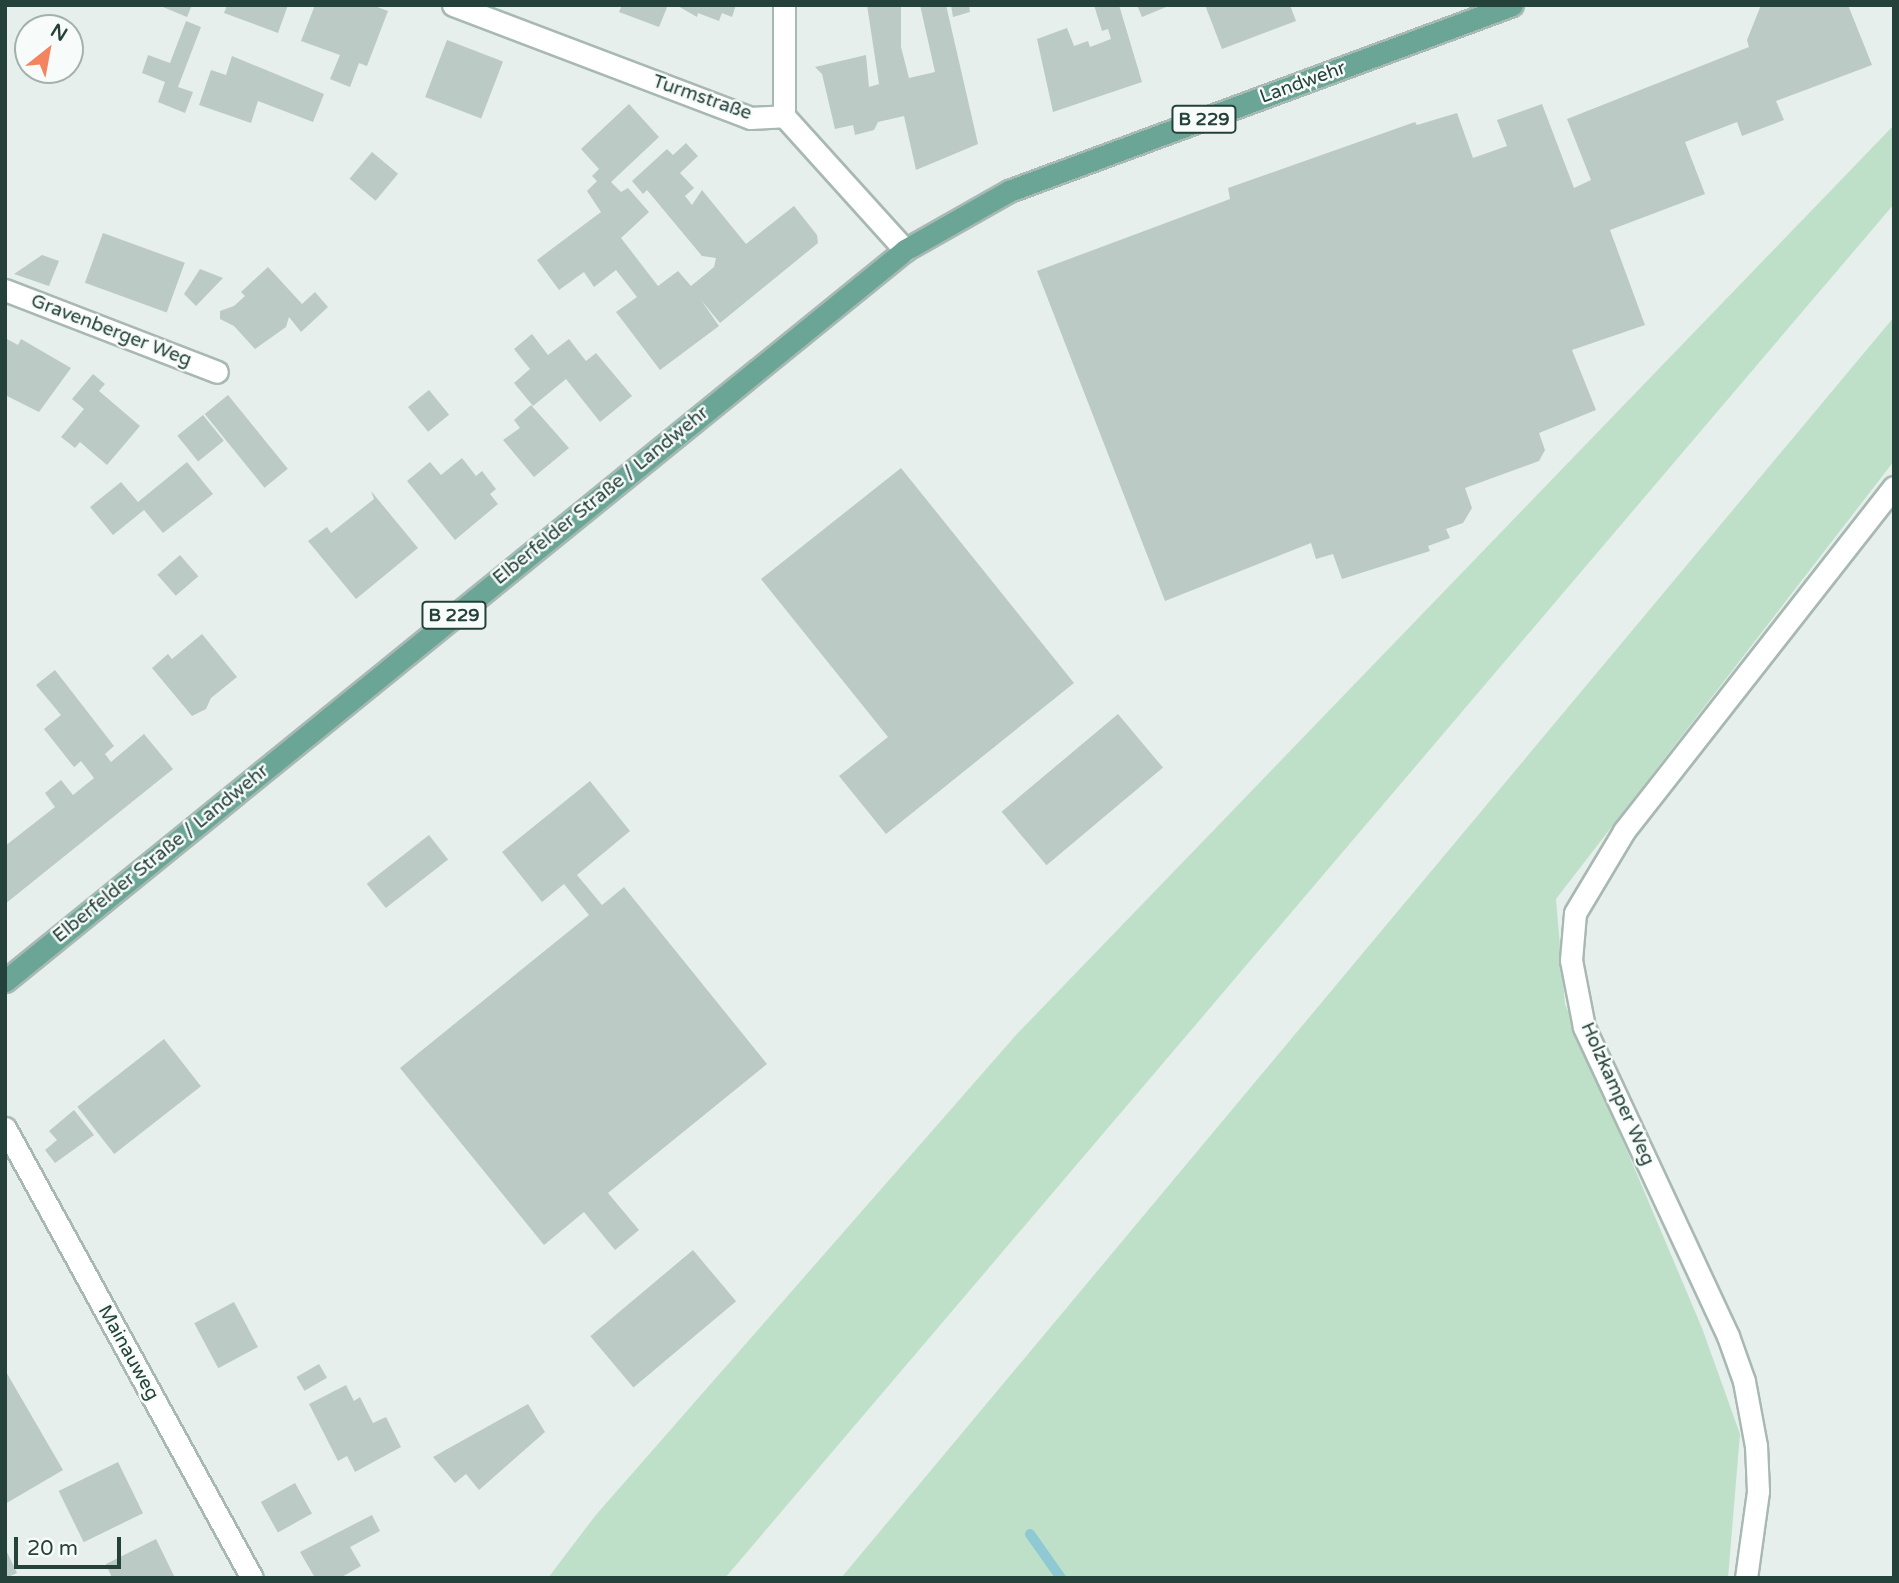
<!DOCTYPE html>
<meta charset="utf-8">
<style>
body{margin:0}
#map{position:relative;width:1899px;height:1583px;overflow:hidden;background:#e6efeb;font-family:"Varela Round",sans-serif}
div>[style]{position:absolute}
.green>*{inset:0;background:#bfe0c8}
.stream>*{height:10px;margin:-5px;padding:0 5px;transform-origin:5px;border-radius:5px;background:#8ec9d4}
.building>*{inset:0;background:#bbcac4;transform-origin:0 0}
.roads{filter:drop-shadow(2px 0 #a8b8b2) drop-shadow(-2px 0 #a8b8b2) drop-shadow(0 2px #a8b8b2) drop-shadow(0 -2px #a8b8b2)}
.minor>*{height:21px;margin:-10.5px;padding:0 10.5px;transform-origin:10.5px;border-radius:10.5px;background:#fff}
.major>*{height:21px;margin:-10.5px;padding:0 10.5px;transform-origin:10.5px;border-radius:10.5px;background:#6aa596}
span{translate:-50% -50%;white-space:nowrap;text-align:center;line-height:1.15;-webkit-text-stroke:5px #f7fbf9;paint-order:stroke}
.shield-label span{padding:2px 5px;background:#f7fbf9;border:2px solid;border-radius:5px;-webkit-text-stroke-width:0}
.shield-label{font-size:18px;color:#24423a;font-weight:700}
.street-label{font-size:19px;color:#24423a}
.frame{position:absolute;inset:0;border:7px solid #24423a;pointer-events:none}
.north{position:absolute;left:14px;top:14px;width:70px;height:70px;box-sizing:border-box;background:#f7fbf9;border:2px solid #a3b1ad;border-radius:50%;rotate:31deg;font-size:19px;font-weight:700;line-height:28px;text-align:center;color:#24423a}
.north::after{content:'';display:block;margin:auto;width:24px;height:32px;background:#f4845f;clip-path:polygon(50% 0,100% 100%,50% 72%,0 100%)}
.scale{position:absolute;left:14px;top:1537px;width:107px;height:32px;box-sizing:border-box;border:4px solid #24423a;border-top:0;padding-left:9px;font-size:21px;line-height:24px;white-space:nowrap;color:#24423a;-webkit-text-stroke:5px #f7fbf9;paint-order:stroke}
</style>
<div id="map">
<div class="green">
<div style="clip-path:polygon(1894px 125px,1894px 204px,725px 1578px,548px 1578px,595px 1516px,1016px 1035px)"></div>
<div style="clip-path:polygon(1894px 317px,1894px 461px,1556px 899px,1565px 1004px,1702px 1328px,1740px 1434px,1728px 1578px,841px 1578px)"></div>
</div>
<div class="stream">
<div style="left:1030px;top:1534px;width:54px;rotate:54.8deg"></div>
</div>
<div class="building">
<div style="clip-path:polygon(158px 5px,192px 5px,187px 17px)"></div>
<div style="clip-path:polygon(227px 5px,288px 5px,278px 33px,224px 13px)"></div>
<div style="clip-path:polygon(315px 5px,372px 5px,388px 11px,367px 66px,359px 63px,350px 87px,330px 79px,340px 55px,301px 41px)"></div>
<div style="clip-path:polygon(622px 5px,668px 5px,659px 27px,619px 12px)"></div>
<div style="clip-path:polygon(676px 5px,736px 5px,732px 17px,722px 13px,719px 21px,698px 13px,697px 17px)"></div>
<div style="clip-path:polygon(867px 5px,901px 5px,901px 47px,909px 78px,935px 72px,920px 5px,946px 5px,978px 144px,916px 170px,904px 116px,878px 122px,874px 130px,855px 135px,853px 125px,835px 129px,822px 74px,815px 67px,866px 55px,869px 87px,879px 84px)"></div>
<div style="clip-path:polygon(951px 5px,969px 5px,970px 12px,953px 17px)"></div>
<div style="clip-path:polygon(1094px 5px,1119px 5px,1142px 82px,1053px 112px,1037px 39px,1067px 28px,1074px 46px,1088px 41px,1090px 47px,1111px 39px,1108px 29px,1102px 31px)"></div>
<div style="clip-path:polygon(1137px 5px,1171px 5px,1142px 17px)"></div>
<div style="clip-path:polygon(1205px 5px,1290px 5px,1296px 21px,1222px 49px)"></div>
<div style="clip-path:polygon(1761px 5px,1848px 5px,1872px 65px,1776px 101px,1784px 120px,1742px 136px,1737px 122px,1685px 142px,1705px 194px,1610px 230px,1645px 325px,1572px 350px,1596px 410px,1539px 433px,1545px 450px,1539px 461px,1465px 488px,1472px 508px,1463px 523px,1446px 529px,1450px 538px,1428px 546px,1430px 551px,1342px 579px,1333px 554px,1316px 559px,1311px 543px,1165px 601px,1037px 271px,1230px 199px,1228px 188px,1415px 122px,1417px 125px,1457px 113px,1473px 158px,1507px 146px,1497px 120px,1542px 104px,1574px 188px,1591px 180px,1567px 119px,1749px 47px,1747px 40px)"></div>
<div style="clip-path:polygon(186px 21px,201px 27px,178px 87px,193px 92px,185px 113px,158px 102px,165px 82px,142px 73px,148px 55px,170px 63px)"></div>
<div style="left:447px;top:40px;width:60px;height:61px;rotate:21deg"></div>
<div style="clip-path:polygon(232px 56px,324px 94px,313px 122px,258px 101px,251px 123px,199px 105px,211px 70px,226px 75px)"></div>
<div style="clip-path:polygon(629px 104px,659px 137px,611px 182px,621px 192px,628px 188px,649px 212px,621px 238px,658px 286px,678px 271px,691px 286px,714px 267px,716px 258px,702px 256px,647px 190px,643px 194px,632px 181px,667px 149px,673px 155px,686px 143px,698px 156px,680px 173px,694px 188px,685px 196px,692px 205px,702px 190px,746px 244px,794px 206px,817px 235px,818px 243px,720px 323px,701px 300px,719px 326px,660px 370px,616px 312px,637px 297px,616px 270px,594px 287px,584px 272px,559px 290px,537px 260px,601px 212px,587px 191px,597px 181px,592px 176px,599px 169px,581px 149px)"></div>
<div style="left:372px;top:152px;width:34px;height:35px;rotate:40deg"></div>
<div style="left:103px;top:233px;width:87px;height:53px;rotate:20deg"></div>
<div style="clip-path:polygon(42px 255px,59px 261px,49px 286px,14px 274px)"></div>
<div style="clip-path:polygon(268px 267px,302px 304px,315px 292px,328px 307px,301px 332px,289px 317px,286px 327px,255px 349px,234px 326px,220px 319px,220px 311px,234px 306px,245px 296px,241px 292px)"></div>
<div style="clip-path:polygon(200px 269px,223px 278px,196px 306px,184px 294px)"></div>
<div style="clip-path:polygon(532px 334px,548px 355px,569px 339px,586px 361px,596px 353px,632px 396px,600px 422px,566px 379px,533px 406px,514px 383px,530px 369px,514px 349px)"></div>
<div style="clip-path:polygon(5px 338px,18px 345px,21px 339px,71px 368px,39px 412px,7px 396px)"></div>
<div style="clip-path:polygon(93px 374px,105px 384px,99px 391px,140px 426px,107px 465px,80px 442px,75px 448px,61px 437px,84px 409px,72px 399px)"></div>
<div style="left:429px;top:390px;width:32px;height:27px;rotate:51deg"></div>
<div style="left:228px;top:395px;width:95px;height:30px;rotate:51deg"></div>
<div style="clip-path:polygon(531px 405px,569px 448px,534px 477px,503px 440px,520px 428px,514px 420px)"></div>
<div style="left:203px;top:415px;width:33px;height:33px;rotate:51deg"></div>
<div style="clip-path:polygon(462px 458px,476px 476px,482px 471px,496px 489px,490px 494px,498px 504px,455px 540px,407px 481px,430px 462px,441px 475px)"></div>
<div style="clip-path:polygon(187px 462px,213px 494px,163px 533px,144px 510px,113px 535px,90px 507px,121px 482px,138px 502px)"></div>
<div style="clip-path:polygon(901px 468px,1074px 683px,886px 834px,839px 776px,888px 737px,761px 579px)"></div>
<div style="clip-path:polygon(371px 491px,418px 548px,356px 599px,308px 541px,327px 527px,331px 533px,374px 499px)"></div>
<div style="left:180px;top:555px;width:28px;height:30px;rotate:49deg"></div>
<div style="clip-path:polygon(202px 634px,237px 677px,211px 698px,206px 709px,192px 716px,152px 668px,168px 654px,172px 659px)"></div>
<div style="clip-path:polygon(55px 670px,114px 746px,105px 754px,111px 762px,144px 734px,173px 769px,5px 904px,5px 846px,55px 807px,45px 793px,61px 780px,73px 795px,94px 778px,81px 761px,74px 767px,44px 729px,61px 715px,36px 685px)"></div>
<div style="left:1118px;top:714px;width:70px;height:152px;rotate:50deg"></div>
<div style="clip-path:polygon(590px 781px,630px 831px,577px 875px,602px 905px,624px 887px,767px 1064px,608px 1193px,639px 1230px,615px 1250px,584px 1212px,544px 1245px,400px 1068px,589px 915px,564px 884px,542px 902px,502px 852px)"></div>
<div style="left:429px;top:835px;width:31px;height:79px;rotate:52deg"></div>
<div style="left:164px;top:1039px;width:60px;height:110px;rotate:52deg"></div>
<div style="clip-path:polygon(74px 1110px,94px 1135px,55px 1163px,45px 1150px,57px 1140px,49px 1131px)"></div>
<div style="left:693px;top:1250px;width:67px;height:134px;rotate:50deg"></div>
<div style="left:234px;top:1302px;width:51px;height:45px;rotate:62deg"></div>
<div style="left:319px;top:1364px;width:16px;height:26px;rotate:60deg"></div>
<div style="clip-path:polygon(5px 1370px,63px 1470px,5px 1504px)"></div>
<div style="clip-path:polygon(346px 1385px,354px 1401px,360px 1397px,373px 1423px,386px 1417px,401px 1447px,355px 1472px,347px 1456px,338px 1461px,309px 1404px)"></div>
<div style="clip-path:polygon(528px 1404px,545px 1432px,479px 1490px,466px 1474px,455px 1483px,433px 1457px)"></div>
<div style="left:118px;top:1462px;width:57px;height:66px;rotate:64deg"></div>
<div style="left:295px;top:1483px;width:35px;height:39px;rotate:61deg"></div>
<div style="clip-path:polygon(372px 1515px,380px 1531px,350px 1547px,361px 1566px,340px 1578px,315px 1578px,300px 1552px)"></div>
<div style="clip-path:polygon(156px 1539px,175px 1578px,112px 1578px,106px 1564px)"></div>
<div style="clip-path:polygon(5px 1548px,17px 1573px,6px 1578px,5px 1578px)"></div>
</div>
<div class="roads">
<div class="minor">
<div style="left:453px;top:5px;width:318px;rotate:20.8deg"></div>
<div style="left:750px;top:118px;width:34px;rotate:-3deg"></div>
<div style="left:784px;top:116px;width:181px;rotate:47.9deg"></div>
<div style="left:784px;top:5px;width:111px;rotate:90deg"></div>
<div style="left:5px;top:290px;width:227px;rotate:21.1deg"></div>
<div style="left:5px;top:1128px;width:513px;rotate:61.24deg"></div>
<div style="left:1746px;top:1578px;width:88px;rotate:-82.1deg"></div>
<div style="left:1758px;top:1491px;width:45px;rotate:-92.5deg"></div>
<div style="left:1756px;top:1446px;width:66px;rotate:-100.5deg"></div>
<div style="left:1744px;top:1381px;width:48px;rotate:-109.6deg"></div>
<div style="left:1728px;top:1336px;width:341px;rotate:-115deg"></div>
<div style="left:1584px;top:1027px;width:68px;rotate:-101deg"></div>
<div style="left:1571px;top:960px;width:47px;rotate:-85.1deg"></div>
<div style="left:1575px;top:913px;width:96px;rotate:-59.1deg"></div>
<div style="left:1624px;top:831px;width:437px;rotate:-51.9deg"></div>
</div>
<div class="major">
<div style="left:5px;top:981px;width:1159px;rotate:-39.08deg"></div>
<div style="left:905px;top:250px;width:120px;rotate:-29.6deg"></div>
<div style="left:1009px;top:191px;width:536px;rotate:-20.29deg"></div>
</div>
</div>
<div class="shield-label">
<span style="left:1204px;top:119px">B 229</span>
<span style="left:454px;top:615px">B 229</span>
</div>
<div class="street-label">
<span style="left:1303px;top:83px;rotate:-20deg">Landwehr</span>
<span style="left:702px;top:98px;rotate:19deg">Turmstraße</span>
<span style="left:111px;top:331px;rotate:21deg">Gravenberger Weg</span>
<span style="left:601px;top:496px;rotate:-39deg">Elberfelder Straße / Landwehr</span>
<span style="left:161px;top:854px;rotate:-39deg">Elberfelder Straße / Landwehr</span>
<span style="left:1617px;top:1094px;rotate:66deg">Holzkamper Weg</span>
<span style="left:128px;top:1353px;rotate:61deg">Mainauweg</span>
</div>
<div class="frame"></div>
<div class="north">N</div>
<div class="scale">20 m</div>
</div>
